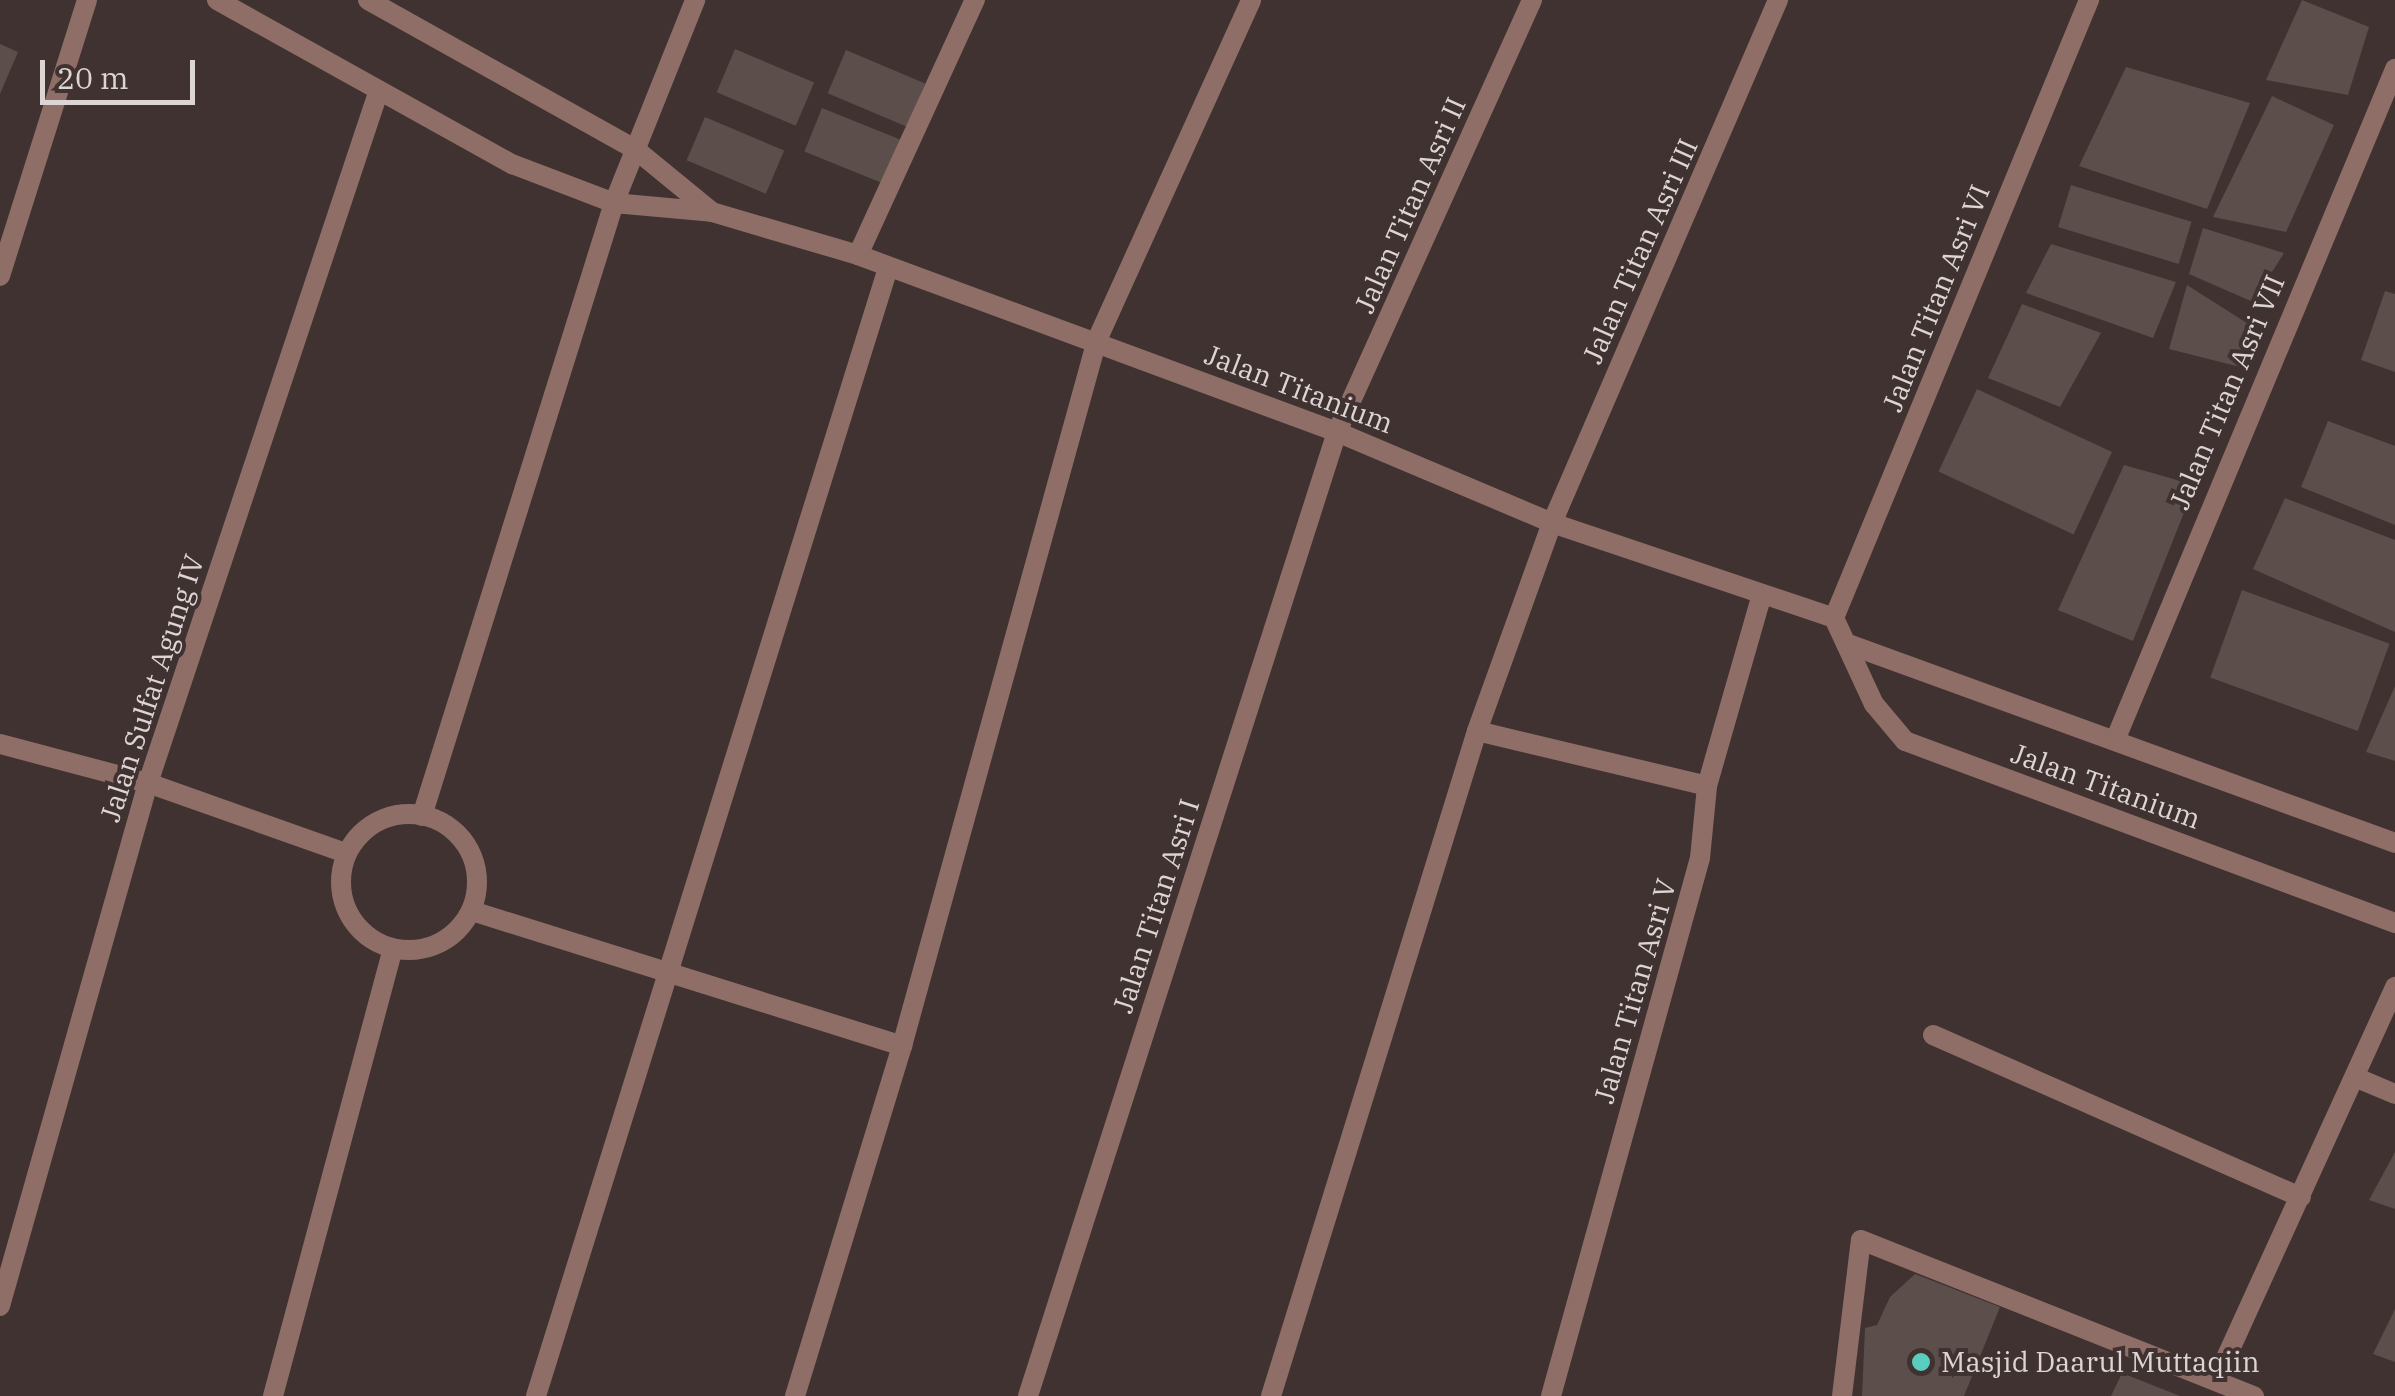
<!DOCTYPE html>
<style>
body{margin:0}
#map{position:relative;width:2395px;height:1396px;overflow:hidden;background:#3f3230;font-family:"IBM Plex Serif",serif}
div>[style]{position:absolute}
.building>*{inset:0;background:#5b4e4b;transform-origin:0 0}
.minor>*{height:20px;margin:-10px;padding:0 10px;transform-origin:10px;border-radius:10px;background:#8f6e67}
.minor>.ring{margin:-10px;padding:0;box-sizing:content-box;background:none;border:20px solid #8f6e67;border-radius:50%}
.dots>*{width:28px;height:28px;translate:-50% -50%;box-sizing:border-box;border:5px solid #3f3230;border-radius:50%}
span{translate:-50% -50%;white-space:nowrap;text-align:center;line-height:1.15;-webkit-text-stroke:8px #3f3230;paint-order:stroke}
.street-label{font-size:28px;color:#ddd5d3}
.poi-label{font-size:28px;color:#ddd5d3}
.left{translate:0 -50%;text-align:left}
.scale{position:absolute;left:40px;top:60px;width:155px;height:45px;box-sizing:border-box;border:5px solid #ddd5d3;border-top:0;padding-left:12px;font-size:30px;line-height:35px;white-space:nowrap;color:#ddd5d3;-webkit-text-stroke:8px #3f3230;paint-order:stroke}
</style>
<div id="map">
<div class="building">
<div style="clip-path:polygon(2302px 0,2369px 27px,2348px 95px,2266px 80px)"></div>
<div style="clip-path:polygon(0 44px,18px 52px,0 94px)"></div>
<div style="left:735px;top:49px;width:86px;height:47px;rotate:23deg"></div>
<div style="left:846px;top:50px;width:86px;height:47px;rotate:23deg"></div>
<div style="clip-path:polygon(2126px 67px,2250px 103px,2207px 209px,2079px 166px)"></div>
<div style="clip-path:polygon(2272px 96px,2334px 125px,2286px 232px,2213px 217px)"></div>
<div style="left:822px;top:108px;width:85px;height:47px;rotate:22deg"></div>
<div style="left:705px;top:117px;width:86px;height:47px;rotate:23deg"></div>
<div style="left:2071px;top:185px;width:126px;height:44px;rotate:17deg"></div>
<div style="clip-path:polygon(2203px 228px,2284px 253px,2253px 302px,2189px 274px)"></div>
<div style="clip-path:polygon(2051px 244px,2176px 282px,2153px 338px,2026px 293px)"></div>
<div style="clip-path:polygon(2187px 285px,2250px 325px,2240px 367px,2169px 349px)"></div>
<div style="clip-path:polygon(2385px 291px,2395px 294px,2395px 372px,2361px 360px)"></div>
<div style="clip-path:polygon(2022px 304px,2101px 333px,2060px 407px,1988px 378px)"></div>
<div style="left:1977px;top:389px;width:149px;height:91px;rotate:25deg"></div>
<div style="clip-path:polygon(2328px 421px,2395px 446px,2395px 525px,2301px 487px)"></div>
<div style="clip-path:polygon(2124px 465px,2195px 485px,2133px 641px,2058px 610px)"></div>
<div style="clip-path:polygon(2285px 498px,2395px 540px,2395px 632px,2253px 569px)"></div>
<div style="left:2242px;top:590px;width:157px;height:93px;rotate:20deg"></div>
<div style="clip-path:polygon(2395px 686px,2395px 761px,2366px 752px)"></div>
<div style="clip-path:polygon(2395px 1152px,2395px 1209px,2369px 1200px)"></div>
<div style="clip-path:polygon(1915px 1274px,2000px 1307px,1964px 1396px,1862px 1396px,1865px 1328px,1877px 1325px,1890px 1297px)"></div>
<div style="clip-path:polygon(2395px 1309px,2395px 1362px,2373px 1354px)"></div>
<div style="clip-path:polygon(2122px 1373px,2180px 1396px,2111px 1396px)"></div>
</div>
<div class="minor">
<div style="left:217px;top:0;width:338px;rotate:29.1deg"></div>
<div style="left:512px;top:164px;width:109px;rotate:20.9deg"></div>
<div style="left:614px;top:203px;width:98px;rotate:5.2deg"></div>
<div style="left:712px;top:212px;width:152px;rotate:16.4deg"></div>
<div style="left:858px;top:255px;width:511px;rotate:20.28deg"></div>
<div style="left:1337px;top:432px;width:233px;rotate:22.9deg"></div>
<div style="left:1552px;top:523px;width:298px;rotate:18.6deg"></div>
<div style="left:1834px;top:618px;width:95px;rotate:65.1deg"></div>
<div style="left:1874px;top:704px;width:48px;rotate:50deg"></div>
<div style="left:1905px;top:741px;width:523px;rotate:20.38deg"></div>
<div style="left:368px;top:0;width:306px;rotate:29.2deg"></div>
<div style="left:635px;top:149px;width:99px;rotate:39.3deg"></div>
<div style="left:858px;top:255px;width:281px;rotate:-65.4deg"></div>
<div style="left:0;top:276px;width:289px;rotate:-72.5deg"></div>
<div style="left:1834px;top:618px;width:669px;rotate:-67.58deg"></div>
<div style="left:1848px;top:644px;width:582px;rotate:19.99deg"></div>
<div style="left:1477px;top:731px;width:236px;rotate:13.4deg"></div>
<div style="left:2116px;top:738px;width:725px;rotate:-67.36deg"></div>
<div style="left:0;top:744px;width:153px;rotate:14.8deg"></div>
<div style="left:148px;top:783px;width:210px;rotate:19.5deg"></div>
<div class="ring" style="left:341px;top:814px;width:116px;height:116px"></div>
<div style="left:422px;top:816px;width:642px;rotate:-72.61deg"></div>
<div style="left:614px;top:203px;width:219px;rotate:-68.2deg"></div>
<div style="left:472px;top:911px;width:451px;rotate:17.4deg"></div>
<div style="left:1933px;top:1035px;width:402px;rotate:23.8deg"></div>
<div style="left:2357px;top:1078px;width:41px;rotate:22.8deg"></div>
<div style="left:0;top:1306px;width:544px;rotate:-74.2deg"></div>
<div style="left:148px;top:783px;width:727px;rotate:-71.57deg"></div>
<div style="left:2216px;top:1380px;width:432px;rotate:-65.5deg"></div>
<div style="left:273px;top:1396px;width:463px;rotate:-75deg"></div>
<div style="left:536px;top:1396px;width:1182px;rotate:-72.67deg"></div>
<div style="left:795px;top:1396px;width:366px;rotate:-73deg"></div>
<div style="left:902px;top:1046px;width:732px;rotate:-74.56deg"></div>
<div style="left:1097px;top:340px;width:373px;rotate:-65.6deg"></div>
<div style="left:1028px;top:1396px;width:1012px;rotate:-72.23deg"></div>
<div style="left:1337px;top:432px;width:474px;rotate:-65.7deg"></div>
<div style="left:1271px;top:1396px;width:696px;rotate:-72.79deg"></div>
<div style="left:1477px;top:731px;width:221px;rotate:-70.2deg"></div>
<div style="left:1552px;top:523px;width:570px;rotate:-66.63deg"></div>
<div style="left:1551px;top:1396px;width:558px;rotate:-74.52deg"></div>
<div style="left:1700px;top:858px;width:72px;rotate:-84.4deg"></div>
<div style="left:1707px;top:786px;width:196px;rotate:-74deg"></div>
<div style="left:1842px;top:1396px;width:157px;rotate:-83.1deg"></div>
<div style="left:1861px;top:1240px;width:423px;rotate:21.7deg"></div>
</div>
<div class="dots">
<div style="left:1921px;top:1362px;background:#5acebe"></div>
</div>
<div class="street-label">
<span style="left:1410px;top:205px;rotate:-66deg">Jalan Titan Asri II</span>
<span style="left:1640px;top:251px;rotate:-66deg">Jalan Titan Asri III</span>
<span style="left:1936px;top:298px;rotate:-68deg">Jalan Titan Asri VI</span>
<span style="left:1299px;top:389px;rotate:21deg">Jalan Titanium</span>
<span style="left:2227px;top:392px;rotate:-67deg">Jalan Titan Asri VII</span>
<span style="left:152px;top:688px;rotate:-72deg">Jalan Sulfat Agung IV</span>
<span style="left:2106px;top:786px;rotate:20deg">Jalan Titanium</span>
<span style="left:1156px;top:906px;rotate:-72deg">Jalan Titan Asri I</span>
<span style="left:1635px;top:991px;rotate:-74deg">Jalan Titan Asri V</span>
</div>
<div class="poi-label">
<span class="left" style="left:1941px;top:1362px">Masjid Daarul Muttaqiin</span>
</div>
<div class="scale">20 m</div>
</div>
